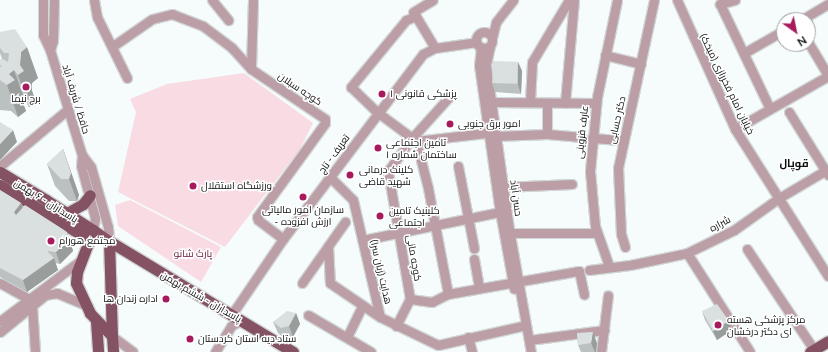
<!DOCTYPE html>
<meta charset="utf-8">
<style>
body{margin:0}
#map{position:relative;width:828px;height:352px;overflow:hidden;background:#f6fcfc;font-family:Lato,Cairo,sans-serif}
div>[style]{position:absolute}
.green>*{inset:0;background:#f9dbe3}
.roads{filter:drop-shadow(1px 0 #d1d6d6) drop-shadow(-1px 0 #d1d6d6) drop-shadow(0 1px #d1d6d6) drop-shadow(0 -1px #d1d6d6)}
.minor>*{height:9px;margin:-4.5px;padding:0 4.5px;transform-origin:4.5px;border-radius:4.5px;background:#bc9ea6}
.minor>.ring{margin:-4.5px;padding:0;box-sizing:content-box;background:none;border:9px solid #bc9ea6;border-radius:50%}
.major>*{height:11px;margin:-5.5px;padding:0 5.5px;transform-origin:5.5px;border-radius:5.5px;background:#845262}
.wall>*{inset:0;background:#bbc1c0}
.shaded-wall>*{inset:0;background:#999d9c}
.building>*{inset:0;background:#dae0df;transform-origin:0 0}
.dots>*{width:11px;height:11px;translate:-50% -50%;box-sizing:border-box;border:2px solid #fff;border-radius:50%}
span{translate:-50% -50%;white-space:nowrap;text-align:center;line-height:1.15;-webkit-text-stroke:3px #fff;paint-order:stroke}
.street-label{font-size:10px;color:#0e1010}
.poi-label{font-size:10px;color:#0e1010}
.left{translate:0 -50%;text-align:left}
.right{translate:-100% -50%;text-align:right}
.park-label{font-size:10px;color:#651938}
.neighbourhood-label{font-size:11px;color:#0e1010;font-weight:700}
.north{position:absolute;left:776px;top:12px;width:40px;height:40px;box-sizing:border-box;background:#fff;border:1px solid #9f9f9f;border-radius:50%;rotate:147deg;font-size:11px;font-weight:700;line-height:16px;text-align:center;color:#0e1010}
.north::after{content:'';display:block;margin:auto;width:14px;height:18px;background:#a71a5c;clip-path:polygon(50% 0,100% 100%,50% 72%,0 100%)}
</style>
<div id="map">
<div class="green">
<div style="clip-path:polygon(244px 73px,313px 123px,300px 149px,225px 247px,118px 192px,136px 112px,130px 99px,167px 84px)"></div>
<div style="clip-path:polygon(130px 200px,221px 247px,201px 282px,118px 226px,115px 205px)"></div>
</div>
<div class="roads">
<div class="minor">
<div style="left:43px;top:0;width:35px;rotate:90deg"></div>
<div style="left:43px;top:35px;width:17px;rotate:65deg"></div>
<div style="left:50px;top:50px;width:110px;rotate:73.1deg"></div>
<div style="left:82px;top:155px;width:15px;rotate:53deg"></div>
<div style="left:91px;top:167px;width:62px;rotate:74.2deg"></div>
<div style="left:108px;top:227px;width:14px;rotate:86deg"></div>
<div style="left:94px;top:0;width:17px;rotate:80deg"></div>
<div style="left:97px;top:17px;width:68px;rotate:63.8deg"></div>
<div style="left:212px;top:0;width:26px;rotate:51deg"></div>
<div style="left:253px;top:0;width:69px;rotate:91.7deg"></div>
<div style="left:251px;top:69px;width:89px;rotate:34deg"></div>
<div style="left:325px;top:119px;width:4px;rotate:90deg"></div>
<div style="left:325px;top:123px;width:116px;rotate:125.9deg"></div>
<div style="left:257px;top:217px;width:3px;rotate:72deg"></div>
<div style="left:258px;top:220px;width:31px;rotate:37deg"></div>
<div style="left:677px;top:0;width:141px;rotate:65.8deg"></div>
<div style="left:735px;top:129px;width:174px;rotate:57.7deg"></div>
<div style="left:735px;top:0;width:16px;rotate:165deg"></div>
<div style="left:720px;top:4px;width:116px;rotate:64.5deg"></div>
<div style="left:413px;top:12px;width:23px;rotate:-31deg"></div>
<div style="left:801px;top:20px;width:31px;rotate:-31deg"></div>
<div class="ring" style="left:476px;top:32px;width:7px;height:7px"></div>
<div style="left:492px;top:38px;width:16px;rotate:-76deg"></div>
<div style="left:496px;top:22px;width:28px;rotate:-52deg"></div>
<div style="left:808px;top:42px;width:39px;rotate:59deg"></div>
<div style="left:113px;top:46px;width:47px;rotate:-34.7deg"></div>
<div style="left:152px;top:19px;width:21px;rotate:-14deg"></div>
<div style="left:172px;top:14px;width:33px;rotate:21deg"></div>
<div style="left:203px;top:26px;width:36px;rotate:37deg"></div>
<div style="left:232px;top:48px;width:28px;rotate:48deg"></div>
<div style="left:490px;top:46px;width:19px;rotate:102deg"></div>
<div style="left:486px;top:65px;width:166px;rotate:82deg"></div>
<div style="left:509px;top:229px;width:125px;rotate:79.9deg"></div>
<div style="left:481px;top:47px;width:18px;rotate:96deg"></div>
<div style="left:479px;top:65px;width:148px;rotate:81.9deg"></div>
<div style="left:500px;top:212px;width:78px;rotate:79.7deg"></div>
<div style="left:435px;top:48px;width:37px;rotate:-121deg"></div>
<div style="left:416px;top:16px;width:11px;rotate:158deg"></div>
<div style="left:406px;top:20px;width:87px;rotate:129.4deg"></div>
<div style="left:351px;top:87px;width:36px;rotate:44deg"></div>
<div style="left:377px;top:112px;width:49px;rotate:36.6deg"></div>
<div style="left:416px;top:141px;width:49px;rotate:75.7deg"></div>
<div style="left:428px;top:188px;width:108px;rotate:79.3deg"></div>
<div style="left:50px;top:50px;width:9px;rotate:-72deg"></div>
<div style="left:53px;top:41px;width:41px;rotate:-88.6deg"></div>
<div style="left:744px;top:53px;width:46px;rotate:-29.9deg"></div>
<div style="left:605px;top:55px;width:37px;rotate:14deg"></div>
<div style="left:491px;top:102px;width:105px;rotate:0.5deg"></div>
<div style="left:530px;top:102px;width:40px;rotate:-87.1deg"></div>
<div style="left:532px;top:62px;width:72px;rotate:-59.2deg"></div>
<div style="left:547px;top:103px;width:31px;rotate:90deg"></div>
<div style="left:565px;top:103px;width:103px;rotate:-85deg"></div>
<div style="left:789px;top:112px;width:74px;rotate:58.2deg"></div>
<div style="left:735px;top:129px;width:107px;rotate:-29.7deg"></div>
<div style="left:496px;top:136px;width:51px;rotate:-2.2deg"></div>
<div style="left:547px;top:134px;width:35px;rotate:5deg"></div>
<div style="left:592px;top:138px;width:32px;rotate:4deg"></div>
<div style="left:416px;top:141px;width:79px;rotate:-6.6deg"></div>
<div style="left:82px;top:155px;width:11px;rotate:95deg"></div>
<div style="left:81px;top:166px;width:54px;rotate:74.9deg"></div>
<div style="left:95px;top:218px;width:12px;rotate:99deg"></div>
<div style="left:0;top:166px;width:87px;rotate:-39.9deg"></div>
<div style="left:458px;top:166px;width:84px;rotate:79deg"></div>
<div style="left:331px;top:178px;width:31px;rotate:45deg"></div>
<div style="left:353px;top:200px;width:120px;rotate:77deg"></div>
<div style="left:380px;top:317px;width:64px;rotate:25.8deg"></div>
<div style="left:438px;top:345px;width:90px;rotate:-12.8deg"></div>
<div style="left:503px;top:187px;width:69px;rotate:-2.5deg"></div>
<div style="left:505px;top:233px;width:92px"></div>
<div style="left:363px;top:240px;width:140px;rotate:-11.6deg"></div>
<div style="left:328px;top:246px;width:37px;rotate:87deg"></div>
<div style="left:330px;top:283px;width:60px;rotate:34.2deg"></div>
<div style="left:625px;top:247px;width:14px;rotate:-107deg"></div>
<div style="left:621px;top:234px;width:66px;rotate:-92.6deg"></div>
<div style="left:618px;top:168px;width:172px;rotate:-77.9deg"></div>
<div style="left:747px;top:249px;width:121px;rotate:56.4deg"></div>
<div style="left:687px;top:253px;width:117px;rotate:57.5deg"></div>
<div style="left:474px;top:259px;width:29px;rotate:80deg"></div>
<div style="left:609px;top:266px;width:42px;rotate:-109.3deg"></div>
<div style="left:595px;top:226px;width:55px;rotate:-95.2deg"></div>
<div style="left:590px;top:171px;width:74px;rotate:-84.6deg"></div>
<div style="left:597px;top:97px;width:99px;rotate:-78.3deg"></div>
<div style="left:589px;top:270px;width:41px;rotate:-7deg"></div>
<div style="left:630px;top:265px;width:58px;rotate:-11.9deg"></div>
<div style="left:687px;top:253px;width:52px;rotate:-26.1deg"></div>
<div style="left:734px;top:230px;width:55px;rotate:-35.4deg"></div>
<div style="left:779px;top:198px;width:57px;rotate:-30.6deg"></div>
<div style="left:0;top:283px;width:31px;rotate:29deg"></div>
<div style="left:27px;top:298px;width:9px;rotate:54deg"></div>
<div style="left:32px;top:305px;width:47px;rotate:86.3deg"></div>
<div style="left:302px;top:283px;width:75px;rotate:-54.8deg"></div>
<div style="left:410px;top:299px;width:22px;rotate:8deg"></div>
<div style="left:432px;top:302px;width:18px;rotate:-27deg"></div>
<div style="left:448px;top:294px;width:133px;rotate:-10deg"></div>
<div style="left:579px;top:271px;width:24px;rotate:78deg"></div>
<div style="left:232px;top:314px;width:91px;rotate:-55.8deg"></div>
<div style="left:283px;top:239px;width:232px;rotate:-52.9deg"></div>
<div style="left:423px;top:54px;width:13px;rotate:-27deg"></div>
<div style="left:435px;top:48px;width:42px;rotate:-8.1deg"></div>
<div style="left:308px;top:315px;width:73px;rotate:30.4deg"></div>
<div style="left:0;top:321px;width:100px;rotate:-36.9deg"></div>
<div style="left:396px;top:326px;width:30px;rotate:-63deg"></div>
<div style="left:410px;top:299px;width:130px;rotate:-99.8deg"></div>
<div style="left:388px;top:171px;width:39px;rotate:-54deg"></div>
<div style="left:411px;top:139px;width:57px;rotate:-47.9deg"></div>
<div style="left:0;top:332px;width:58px;rotate:-39.4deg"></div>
<div style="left:45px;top:295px;width:12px;rotate:-9deg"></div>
<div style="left:57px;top:293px;width:30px;rotate:23deg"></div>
<div style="left:112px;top:336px;width:26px;rotate:37deg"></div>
<div style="left:347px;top:337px;width:34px;rotate:-64deg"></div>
<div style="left:468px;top:337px;width:16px;rotate:75deg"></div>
<div style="left:529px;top:340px;width:76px;rotate:-7.6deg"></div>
<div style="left:215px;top:352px;width:31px;rotate:-58deg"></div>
<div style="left:231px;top:326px;width:12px;rotate:-31deg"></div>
<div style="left:601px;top:352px;width:57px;rotate:-83deg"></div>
</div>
<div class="major">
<div style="left:0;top:172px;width:54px;rotate:31.3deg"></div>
<div style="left:46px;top:200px;width:56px;rotate:32.6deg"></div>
<div style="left:93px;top:230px;width:19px;rotate:35deg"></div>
<div style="left:109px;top:241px;width:95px;rotate:88.2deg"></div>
<div style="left:112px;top:336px;width:32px;rotate:-134deg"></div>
<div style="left:90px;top:313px;width:33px;rotate:-115deg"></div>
<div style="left:76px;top:283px;width:11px;rotate:-85deg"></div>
<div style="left:77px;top:272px;width:45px;rotate:-69.1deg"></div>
<div style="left:0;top:185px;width:105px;rotate:31.4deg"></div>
<div style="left:67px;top:213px;width:18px;rotate:-29deg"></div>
<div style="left:83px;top:204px;width:11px;rotate:-52deg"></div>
<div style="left:109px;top:241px;width:215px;rotate:31.1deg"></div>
<div style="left:96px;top:321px;width:31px;rotate:86deg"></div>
<div style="left:112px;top:336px;width:16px;rotate:86deg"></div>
<div style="left:810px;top:352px;width:21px;rotate:-31deg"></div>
</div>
</div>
<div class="wall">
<div style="clip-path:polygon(0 32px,38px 78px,32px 83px,32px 91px,36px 102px,29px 107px,25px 101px,23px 103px,26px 111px,18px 117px,11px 111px,0 110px,0 60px,2px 59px,0 53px)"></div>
<div style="clip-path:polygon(518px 62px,522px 71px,521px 94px,495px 92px,492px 83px)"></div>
<div style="clip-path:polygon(63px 149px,79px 195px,77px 201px,69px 201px,55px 186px,47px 164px)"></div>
<div style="clip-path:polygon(0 190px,21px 203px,23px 207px,71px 244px,73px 251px,60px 264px,55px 263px,58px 270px,27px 292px,0 277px)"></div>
<div style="clip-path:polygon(702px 311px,729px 321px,732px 330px,717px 340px,705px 320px)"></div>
<div style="clip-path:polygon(296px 313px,300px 324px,293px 337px,285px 339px,278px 333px,273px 322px)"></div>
<div style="clip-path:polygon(577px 333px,597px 343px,596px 352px,581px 352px,578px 345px)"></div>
</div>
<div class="shaded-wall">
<div style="clip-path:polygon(27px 47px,38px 78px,32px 83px,32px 91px,36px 102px,29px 107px,18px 75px,20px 65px,21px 52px)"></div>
<div style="clip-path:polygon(518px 62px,522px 71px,521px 94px,518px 85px)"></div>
<div style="clip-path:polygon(14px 70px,25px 101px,23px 103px,26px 111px,18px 117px,7px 85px,9px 74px)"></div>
<div style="clip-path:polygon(13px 130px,17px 142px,0 160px,0 144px)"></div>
<div style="clip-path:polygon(63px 149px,79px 195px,77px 201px,69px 179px)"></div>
<div style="clip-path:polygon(21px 203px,25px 215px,18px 224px,14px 212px)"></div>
<div style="clip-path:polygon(67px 232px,73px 251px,60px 264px,56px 252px)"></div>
<div style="clip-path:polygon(54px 258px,58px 270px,27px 292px,23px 280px)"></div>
<div style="clip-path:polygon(296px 313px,300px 324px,293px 337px,289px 326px)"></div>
<div style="clip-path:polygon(729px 321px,732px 330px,717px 340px,713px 331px)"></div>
<div style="clip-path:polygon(593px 332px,597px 343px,596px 352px,595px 352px,591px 343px)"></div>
</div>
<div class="building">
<div style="clip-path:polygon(15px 29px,27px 47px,21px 52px,20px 65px,24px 71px,18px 75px,14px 70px,9px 74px,15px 80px,7px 85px,0 80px,0 67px,2px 67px,0 65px,0 60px,3px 59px,8px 62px,9px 53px,4px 53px,0 48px,0 32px)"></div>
<div style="left:493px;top:61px;width:25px;height:22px;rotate:2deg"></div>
<div style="clip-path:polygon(0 122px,13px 130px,0 144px)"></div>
<div style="clip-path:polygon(63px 149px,71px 173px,69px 179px,61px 179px,47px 164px)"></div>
<div style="clip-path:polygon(0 190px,21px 203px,14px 212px,16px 215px,25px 205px,61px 228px,67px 232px,69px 240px,56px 252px,47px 251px,54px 258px,23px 280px,0 268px)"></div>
<div style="clip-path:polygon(717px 304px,729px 321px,713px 331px,702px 311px)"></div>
<div style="clip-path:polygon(287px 311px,296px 313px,289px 326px,281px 328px,273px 322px)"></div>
<div style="clip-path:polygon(593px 332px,591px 343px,578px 345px,577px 333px)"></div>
</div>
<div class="dots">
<div style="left:26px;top:87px;background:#a71a5c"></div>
<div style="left:382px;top:94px;background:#a71a5c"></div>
<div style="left:450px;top:124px;background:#a71a5c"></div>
<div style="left:378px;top:148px;background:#a71a5c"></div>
<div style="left:350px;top:175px;background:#a71a5c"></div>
<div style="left:193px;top:186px;background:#a71a5c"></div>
<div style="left:303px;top:197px;background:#a71a5c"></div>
<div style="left:380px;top:216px;background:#a71a5c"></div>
<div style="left:51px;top:241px;background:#a71a5c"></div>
<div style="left:166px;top:299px;background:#a71a5c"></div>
<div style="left:718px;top:325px;background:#a71a5c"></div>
<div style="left:190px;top:339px;background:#a71a5c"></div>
</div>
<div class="street-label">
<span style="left:727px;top:84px;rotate:64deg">خیابان امام فخررازی (میخک)</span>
<span style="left:300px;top:89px;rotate:34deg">کوچه سبلان</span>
<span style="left:76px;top:99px;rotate:73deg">حافظ / شریف آباد</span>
<span style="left:617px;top:120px;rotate:-77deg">دکتر حسابی</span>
<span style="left:582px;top:132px;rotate:-84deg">عارف قزوینی</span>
<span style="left:334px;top:154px;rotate:-54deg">تعریف - تاج</span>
<span style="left:516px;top:198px;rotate:82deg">حسن آباد</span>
<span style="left:46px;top:201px;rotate:32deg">پاسداران - ۶ بهمن</span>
<span style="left:720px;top:224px;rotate:-28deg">شراره</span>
<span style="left:414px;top:258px;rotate:80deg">کوچه مانی</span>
<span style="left:381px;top:272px;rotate:77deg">هدایت (زبان سرا)</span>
<span style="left:201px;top:297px;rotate:30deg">پاسداران - ششم بهمن</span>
</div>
<div class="poi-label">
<span class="left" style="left:390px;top:94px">پزشکی قانونی ۱</span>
<span style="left:26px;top:99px">برج نیما</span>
<span class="left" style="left:458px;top:124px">امور برق جنوبی</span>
<span class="left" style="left:386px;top:148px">تامین اجتماعی<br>ساختمان شماره ۱</span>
<span class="left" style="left:359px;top:175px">کلینک درمانی<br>شهید قاضی</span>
<span class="left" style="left:201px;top:186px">ورزشگاه استقلال</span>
<span style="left:303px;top:215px">سازمان امور مالیاتی<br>- ارزش افزوده</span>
<span class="left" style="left:389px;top:216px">کلینیک تامین<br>اجتماعی</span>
<span class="left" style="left:59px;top:241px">مجتمع هورام</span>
<span class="right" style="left:158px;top:299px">اداره زندان ها</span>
<span class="left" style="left:727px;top:325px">مرکز پزشکی هسته<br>ای دکتر درخشان</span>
<span class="left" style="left:198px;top:339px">ستاد دیه استان کردستان</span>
</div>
<div class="park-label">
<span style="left:193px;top:254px">پارک شانو</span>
</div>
<div class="neighbourhood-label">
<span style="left:794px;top:163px">قوپال</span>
</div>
<div class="north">N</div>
</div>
